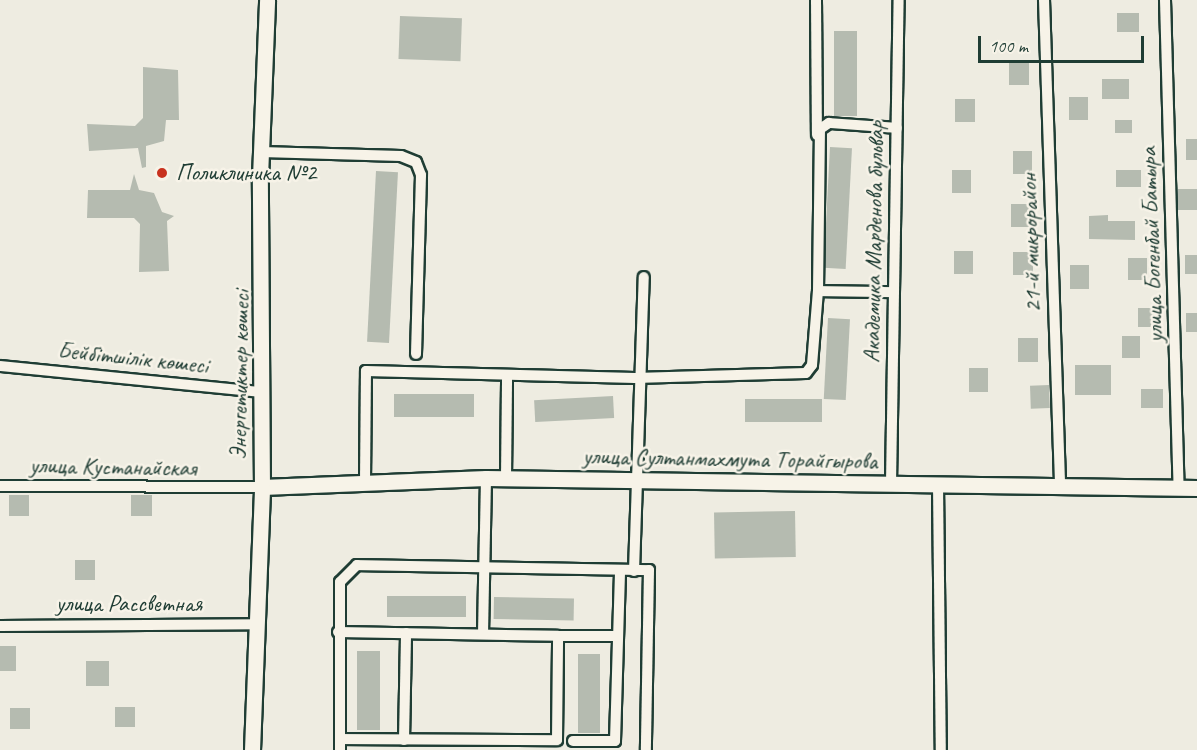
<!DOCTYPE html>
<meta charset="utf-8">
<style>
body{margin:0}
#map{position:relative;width:1197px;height:750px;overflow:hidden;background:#eeece1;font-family:Caveat,sans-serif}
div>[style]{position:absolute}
.building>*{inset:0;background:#b5bbb0;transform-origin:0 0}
.roads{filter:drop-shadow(2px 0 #1f3d34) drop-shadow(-2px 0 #1f3d34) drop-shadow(0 2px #1f3d34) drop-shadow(0 -2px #1f3d34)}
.street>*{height:10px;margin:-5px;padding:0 5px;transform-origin:5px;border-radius:5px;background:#f7f3e8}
.secondary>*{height:15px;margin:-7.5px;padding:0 7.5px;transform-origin:7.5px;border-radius:7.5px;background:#f7f3e8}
.dots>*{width:16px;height:16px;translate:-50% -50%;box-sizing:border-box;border:3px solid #f7f3e8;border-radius:50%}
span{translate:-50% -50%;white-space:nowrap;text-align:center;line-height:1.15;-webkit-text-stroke:5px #f7f3e8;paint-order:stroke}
.poi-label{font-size:24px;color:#1f3d34}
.left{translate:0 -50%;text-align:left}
.street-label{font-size:24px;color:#1f3d34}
.scale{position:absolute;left:978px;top:36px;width:166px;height:27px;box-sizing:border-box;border:3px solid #1f3d34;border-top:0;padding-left:8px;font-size:18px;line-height:21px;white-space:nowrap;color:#1f3d34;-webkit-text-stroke:4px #f7f3e8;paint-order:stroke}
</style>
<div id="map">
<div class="building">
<div style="left:1117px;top:13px;width:22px;height:19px"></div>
<div style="left:400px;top:16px;width:62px;height:43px;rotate:2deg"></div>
<div style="left:834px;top:31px;width:23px;height:85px"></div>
<div style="left:1029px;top:61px;width:24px;height:20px;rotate:90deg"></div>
<div style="clip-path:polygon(143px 67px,178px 70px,179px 120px,166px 120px,164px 141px,146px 146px,146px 167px,142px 168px,138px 148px,89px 151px,87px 124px,135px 126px,143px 118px)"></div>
<div style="left:1129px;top:79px;width:20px;height:27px;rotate:90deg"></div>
<div style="left:1069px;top:97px;width:19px;height:23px"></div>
<div style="left:955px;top:99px;width:20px;height:23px"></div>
<div style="left:1132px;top:120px;width:13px;height:17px;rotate:90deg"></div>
<div style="left:1186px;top:139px;width:11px;height:21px"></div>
<div style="left:830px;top:147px;width:22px;height:121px;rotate:3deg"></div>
<div style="left:1013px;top:151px;width:19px;height:23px"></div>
<div style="left:952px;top:170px;width:19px;height:23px"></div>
<div style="left:1141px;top:170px;width:17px;height:25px;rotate:90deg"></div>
<div style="left:376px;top:171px;width:22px;height:171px;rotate:3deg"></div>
<div style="clip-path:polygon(134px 174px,139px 190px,154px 193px,162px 212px,174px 216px,167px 221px,169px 271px,139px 272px,140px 224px,134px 218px,87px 218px,88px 190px,130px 190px)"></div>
<div style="left:1197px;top:189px;width:21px;height:19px;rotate:90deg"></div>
<div style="left:1011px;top:204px;width:20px;height:23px"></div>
<div style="clip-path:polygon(1108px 215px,1108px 221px,1135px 221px,1135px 240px,1089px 239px,1089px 216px)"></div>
<div style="left:954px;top:251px;width:19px;height:23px"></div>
<div style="left:1013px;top:252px;width:20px;height:23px"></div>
<div style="left:1185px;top:255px;width:12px;height:19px"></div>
<div style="left:1128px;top:258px;width:19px;height:22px"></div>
<div style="left:1089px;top:265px;width:24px;height:19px;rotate:90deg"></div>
<div style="left:1138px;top:308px;width:22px;height:19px"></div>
<div style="left:1186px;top:313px;width:11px;height:19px"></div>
<div style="left:828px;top:318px;width:22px;height:81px;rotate:3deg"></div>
<div style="left:1122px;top:336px;width:18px;height:22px"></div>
<div style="left:1018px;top:338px;width:20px;height:24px"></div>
<div style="left:1111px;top:365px;width:30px;height:36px;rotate:90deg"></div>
<div style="left:988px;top:368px;width:24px;height:19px;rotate:90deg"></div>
<div style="left:1049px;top:385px;width:23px;height:19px;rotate:88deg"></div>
<div style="left:1141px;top:389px;width:22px;height:19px"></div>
<div style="left:394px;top:394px;width:80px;height:23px"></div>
<div style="left:613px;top:396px;width:22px;height:79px;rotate:87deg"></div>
<div style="left:822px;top:399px;width:23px;height:77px;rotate:90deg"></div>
<div style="left:9px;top:495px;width:20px;height:21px"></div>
<div style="left:131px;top:495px;width:21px;height:21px"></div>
<div style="left:795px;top:511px;width:46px;height:81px;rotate:89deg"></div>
<div style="left:75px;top:560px;width:20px;height:20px"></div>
<div style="left:387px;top:596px;width:79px;height:21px"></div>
<div style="left:494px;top:597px;width:80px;height:22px;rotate:1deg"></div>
<div style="left:0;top:646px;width:16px;height:25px"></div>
<div style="left:357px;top:651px;width:23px;height:79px"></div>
<div style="left:578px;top:654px;width:22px;height:79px"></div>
<div style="left:86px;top:661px;width:23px;height:25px"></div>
<div style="left:115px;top:707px;width:20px;height:20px"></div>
<div style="left:10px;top:708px;width:20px;height:21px"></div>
</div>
<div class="roads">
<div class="street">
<div style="left:816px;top:0;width:135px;rotate:89.6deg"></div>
<div style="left:1044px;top:0;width:485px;rotate:88.1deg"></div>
<div style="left:1165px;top:0;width:487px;rotate:88.4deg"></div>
<div style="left:261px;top:152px;width:140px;rotate:1.6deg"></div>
<div style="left:401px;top:156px;width:16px;rotate:22deg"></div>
<div style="left:416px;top:162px;width:14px;rotate:69deg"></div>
<div style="left:421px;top:175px;width:179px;rotate:91.6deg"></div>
<div style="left:818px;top:291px;width:76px;rotate:0.8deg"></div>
<div style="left:0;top:366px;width:263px;rotate:5.7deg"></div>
<div style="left:506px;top:478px;width:103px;rotate:-89.4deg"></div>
<div style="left:365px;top:482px;width:111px;rotate:-89.5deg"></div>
<div style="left:366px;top:371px;width:269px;rotate:1.5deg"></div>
<div style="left:635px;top:378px;width:171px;rotate:-1.7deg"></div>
<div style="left:806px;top:373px;width:10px;rotate:-53deg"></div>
<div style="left:812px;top:365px;width:74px;rotate:-85.4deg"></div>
<div style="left:818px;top:291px;width:162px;rotate:-89.3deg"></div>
<div style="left:820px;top:129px;width:11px;rotate:-34deg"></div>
<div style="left:829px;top:123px;width:68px;rotate:4.2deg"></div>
<div style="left:891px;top:484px;width:484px;rotate:-89.1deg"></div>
<div style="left:938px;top:484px;width:266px;rotate:89.4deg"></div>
<div style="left:0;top:486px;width:262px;rotate:0.2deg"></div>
<div style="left:634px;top:571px;width:294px;rotate:-88.1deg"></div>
<div style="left:0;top:626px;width:258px;rotate:-0.4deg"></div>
<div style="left:338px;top:632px;width:220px;rotate:1deg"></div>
<div style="left:483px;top:634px;width:156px;rotate:-88.9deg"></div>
<div style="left:340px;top:739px;width:217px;rotate:0.3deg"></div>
<div style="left:557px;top:740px;width:104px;rotate:-89.4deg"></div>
<div style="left:558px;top:636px;width:60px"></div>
<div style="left:404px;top:740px;width:107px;rotate:-88.9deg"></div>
<div style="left:573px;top:741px;width:42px"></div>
<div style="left:615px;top:741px;width:170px;rotate:-88.3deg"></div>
<div style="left:340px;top:750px;width:168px;rotate:-90deg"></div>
<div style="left:340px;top:582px;width:24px;rotate:-45deg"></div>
<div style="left:357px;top:565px;width:292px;rotate:1deg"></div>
<div style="left:649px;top:570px;width:180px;rotate:91deg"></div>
</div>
<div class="secondary">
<div style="left:262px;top:487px;width:224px;rotate:-2.3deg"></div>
<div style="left:486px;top:478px;width:711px;rotate:0.81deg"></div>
<div style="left:252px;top:750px;width:263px;rotate:-87.8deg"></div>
<div style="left:262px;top:487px;width:310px;rotate:-90.4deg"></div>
<div style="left:260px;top:177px;width:177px;rotate:-87.7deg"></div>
</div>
</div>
<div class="dots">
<div style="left:162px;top:173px;background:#c8321e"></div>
</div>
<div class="poi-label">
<span class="left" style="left:176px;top:173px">Поликлиника №2</span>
</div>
<div class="street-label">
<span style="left:874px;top:242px;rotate:-89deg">Академика Марденова бульвар</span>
<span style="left:1031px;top:243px;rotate:-92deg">21-й микрорайон</span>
<span style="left:1152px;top:245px;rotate:-92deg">улица Богенбай Батыра</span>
<span style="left:133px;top:358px;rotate:6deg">Бейбітшілік көшесі</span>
<span style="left:240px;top:375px;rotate:-89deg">Энергетиктер көшесі</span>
<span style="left:730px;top:459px;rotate:1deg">улица Султанмахмута Торайгырова</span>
<span style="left:113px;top:467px;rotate:1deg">улица Кустанайская</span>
<span style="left:129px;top:604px">улица Рассветная</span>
</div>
<div class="scale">100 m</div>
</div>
